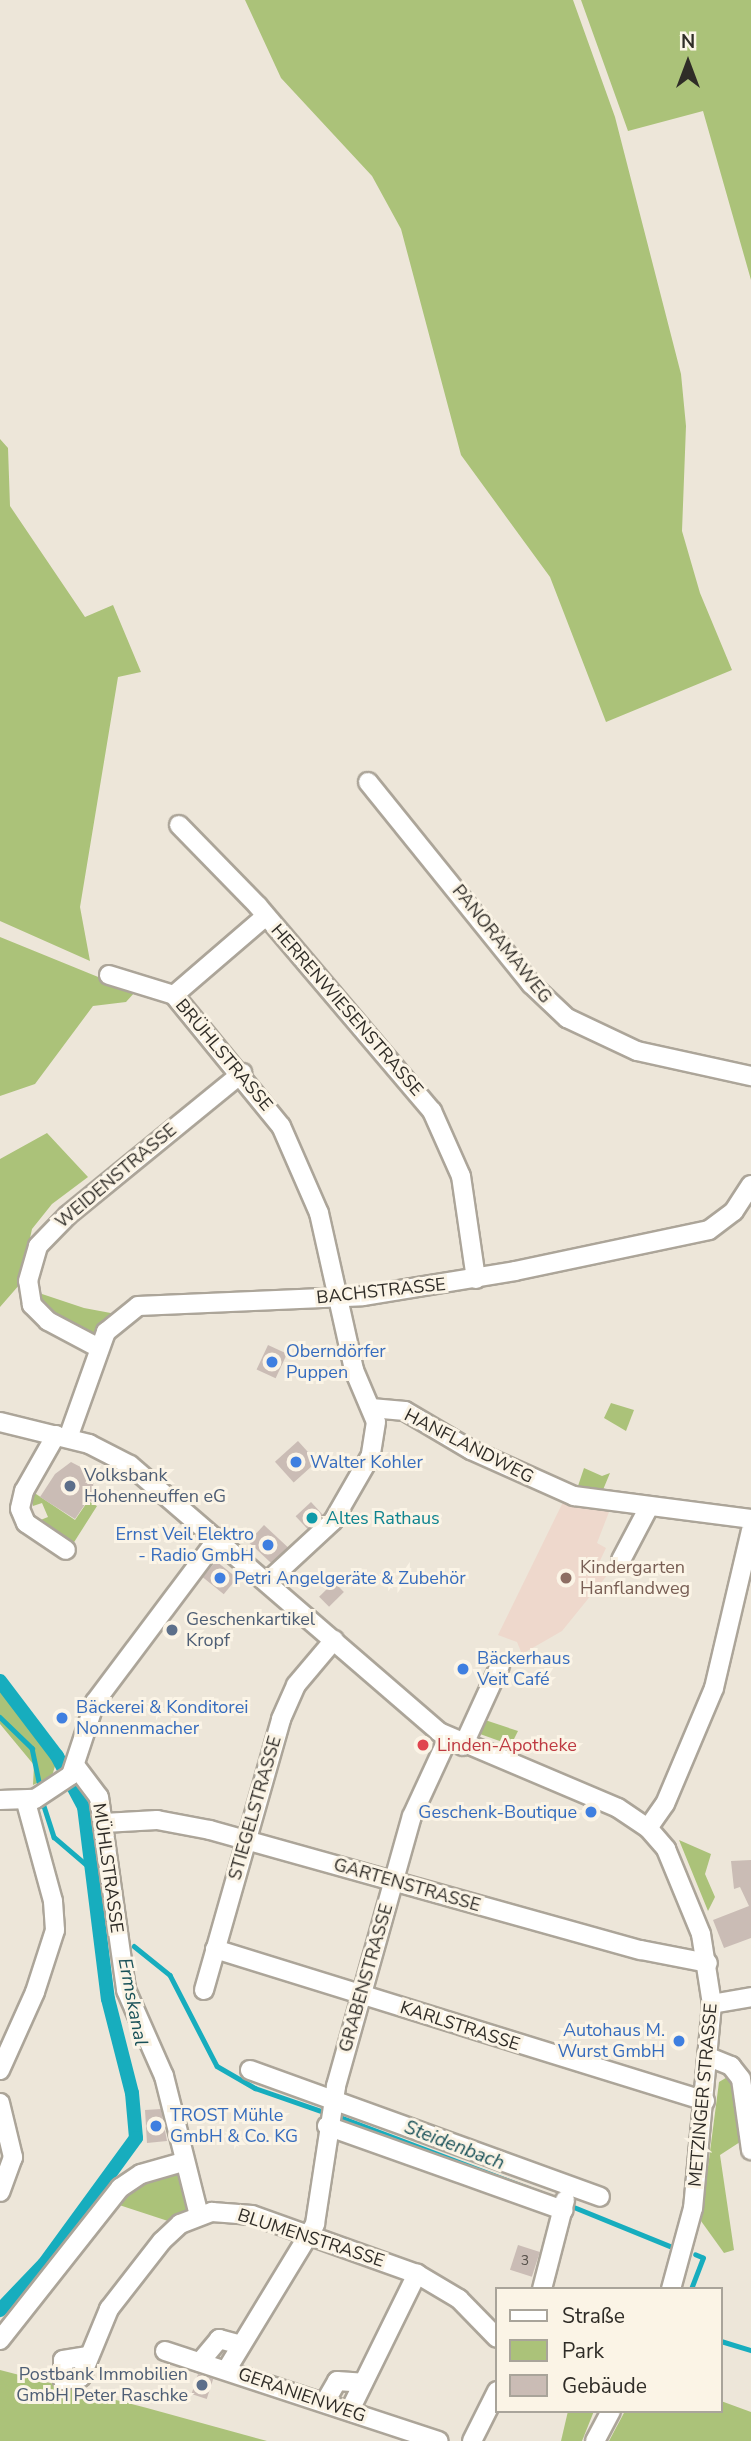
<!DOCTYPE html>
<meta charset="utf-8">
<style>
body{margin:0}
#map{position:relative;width:751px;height:2441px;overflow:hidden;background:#ede6d9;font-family:"Nunito Sans",sans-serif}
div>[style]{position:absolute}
.education>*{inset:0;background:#eed8cc}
.green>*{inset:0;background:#abc279}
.stream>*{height:4.5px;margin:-2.25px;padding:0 2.25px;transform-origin:2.25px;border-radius:2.25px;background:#17adbe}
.canal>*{height:14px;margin:-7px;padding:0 7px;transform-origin:7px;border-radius:7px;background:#17adbe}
.building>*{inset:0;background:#cabcb5;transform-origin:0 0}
.roads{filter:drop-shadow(2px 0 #aca599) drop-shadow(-2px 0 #aca599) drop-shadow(0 2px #aca599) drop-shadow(0 -2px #aca599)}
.minor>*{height:18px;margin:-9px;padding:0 9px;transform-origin:9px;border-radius:9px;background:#fff}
.dots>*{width:19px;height:19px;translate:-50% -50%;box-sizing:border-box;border:4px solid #fbf4e6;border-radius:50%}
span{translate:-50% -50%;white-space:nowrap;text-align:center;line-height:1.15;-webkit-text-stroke:6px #fbf4e6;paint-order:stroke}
.number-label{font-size:14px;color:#56504a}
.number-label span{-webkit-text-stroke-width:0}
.street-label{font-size:18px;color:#2f2c27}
.shop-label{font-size:18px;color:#366cbe}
.left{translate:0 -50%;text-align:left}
.right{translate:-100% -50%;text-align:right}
.service-label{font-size:18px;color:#4e5e75}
.culture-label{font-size:18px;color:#0d838f}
.education-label{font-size:18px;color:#785e54}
.health-label{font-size:18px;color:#be3a42}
.water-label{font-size:19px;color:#195158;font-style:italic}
.legend{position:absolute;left:495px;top:2287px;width:228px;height:126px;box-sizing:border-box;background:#fbf4e6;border:2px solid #a9a49a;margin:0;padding:9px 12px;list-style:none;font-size:21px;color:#2f2c27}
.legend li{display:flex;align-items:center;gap:14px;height:35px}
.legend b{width:35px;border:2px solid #a9a49a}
.north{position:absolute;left:653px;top:28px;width:70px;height:70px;-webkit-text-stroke:5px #fbf4e6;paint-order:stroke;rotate:0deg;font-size:19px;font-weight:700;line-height:28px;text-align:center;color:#2f2c27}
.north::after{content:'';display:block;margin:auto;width:24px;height:32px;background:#2f2c27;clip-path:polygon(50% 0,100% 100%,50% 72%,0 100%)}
</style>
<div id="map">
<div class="education">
<div style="clip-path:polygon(564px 1500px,609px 1512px,597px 1543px,606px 1548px,597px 1567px,609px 1573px,562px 1631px,522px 1654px,517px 1642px,498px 1635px)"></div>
</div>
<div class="green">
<div style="clip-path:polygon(245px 0,573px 0,615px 117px,681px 374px,686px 426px,682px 531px,700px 593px,732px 670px,606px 722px,550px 577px,461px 455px,401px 229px,372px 176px,281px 78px)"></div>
<div style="clip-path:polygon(581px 0,751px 0,751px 280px,703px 111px,628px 131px)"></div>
<div style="clip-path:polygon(0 439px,8px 448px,10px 506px,85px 617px,113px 605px,141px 672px,118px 677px,80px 907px,90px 961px,0 921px)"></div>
<div style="clip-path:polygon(0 937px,135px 992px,126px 1002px,93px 1006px,35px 1084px,0 1096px)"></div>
<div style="clip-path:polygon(47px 1133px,88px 1177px,52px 1204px,32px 1229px,20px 1284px,0 1307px,0 1159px)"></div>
<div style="clip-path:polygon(39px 1293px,84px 1308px,116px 1314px,94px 1336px,48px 1311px)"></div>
<div style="clip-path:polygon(611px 1403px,634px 1410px,626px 1431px,604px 1418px)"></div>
<div style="clip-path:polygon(584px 1468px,602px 1476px,610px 1473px,600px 1497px,577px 1489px)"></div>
<div style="clip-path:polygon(33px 1492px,75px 1520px,88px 1501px,97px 1506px,71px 1547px,38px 1521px,48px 1517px,42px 1503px,33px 1506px)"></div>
<div style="clip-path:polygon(0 1689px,56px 1763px,52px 1776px,33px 1785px,34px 1765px,0 1724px)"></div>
<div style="clip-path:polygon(482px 1719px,518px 1731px,511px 1745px,480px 1734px)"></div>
<div style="clip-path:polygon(679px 1840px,711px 1854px,705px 1874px,715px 1897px,708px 1911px)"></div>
<div style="clip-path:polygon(729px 2076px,734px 2082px,740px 2142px,720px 2155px,734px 2250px,724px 2253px,701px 2221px,719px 2082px)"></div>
<div style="clip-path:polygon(179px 2167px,193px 2211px,168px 2221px,113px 2203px,129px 2187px)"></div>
<div style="clip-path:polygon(0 2370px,147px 2408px,267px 2441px,0 2441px)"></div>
<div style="clip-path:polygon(721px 2401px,751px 2412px,751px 2441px,609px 2441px,625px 2411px,721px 2411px)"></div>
<div style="clip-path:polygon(568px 2411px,594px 2411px,582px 2441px,561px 2441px)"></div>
</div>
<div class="stream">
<div style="left:0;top:1717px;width:45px;rotate:44.1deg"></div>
<div style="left:32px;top:1748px;width:44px;rotate:78.2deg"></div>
<div style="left:42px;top:1800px;width:39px;rotate:72deg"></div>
<div style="left:54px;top:1837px;width:54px;rotate:40.5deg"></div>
<div style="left:134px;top:1946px;width:46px;rotate:38.9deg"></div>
<div style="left:170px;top:1975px;width:102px;rotate:62.7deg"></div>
<div style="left:217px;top:2066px;width:44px;rotate:30.1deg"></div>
<div style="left:255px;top:2088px;width:70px;rotate:19.2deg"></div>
<div style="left:340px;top:2117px;width:215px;rotate:20.7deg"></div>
<div style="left:569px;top:2205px;width:114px;rotate:22.1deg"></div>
<div style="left:691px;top:2289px;width:33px;rotate:-69deg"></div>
<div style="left:703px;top:2258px;width:8px;rotate:-157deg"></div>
<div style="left:721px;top:2341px;width:31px;rotate:17deg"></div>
</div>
<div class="canal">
<div style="left:0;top:1681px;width:94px;rotate:52.8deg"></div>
<div style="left:57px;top:1756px;width:58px;rotate:62.1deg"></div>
<div style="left:84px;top:1807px;width:193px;rotate:82.9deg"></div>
<div style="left:108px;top:1999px;width:97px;rotate:75.7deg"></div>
<div style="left:132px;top:2093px;width:45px;rotate:84.9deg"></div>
<div style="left:136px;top:2138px;width:156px;rotate:126.1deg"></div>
<div style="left:44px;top:2264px;width:64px;rotate:133.7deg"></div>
</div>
<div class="building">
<div style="left:268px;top:1345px;width:21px;height:27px;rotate:25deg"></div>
<div style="left:298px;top:1441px;width:28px;height:31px;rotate:48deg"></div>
<div style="clip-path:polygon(71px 1462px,94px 1474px,92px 1502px,88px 1500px,75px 1519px,40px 1497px,55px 1474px)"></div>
<div style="left:311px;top:1502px;width:18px;height:21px;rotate:47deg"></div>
<div style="left:264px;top:1525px;width:33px;height:23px;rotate:43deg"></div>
<div style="left:216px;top:1561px;width:27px;height:21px;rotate:39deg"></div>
<div style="left:334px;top:1582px;width:14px;height:21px;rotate:45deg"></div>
<div style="clip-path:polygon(751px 1860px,751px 1938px,724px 1948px,713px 1920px,749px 1906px,740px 1887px,734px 1889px,731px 1861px)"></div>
<div style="clip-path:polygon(161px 2109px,167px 2141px,147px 2143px,145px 2110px)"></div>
<div style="left:518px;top:2245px;width:23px;height:26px;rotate:18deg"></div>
<div style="left:198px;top:2374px;width:16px;height:21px;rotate:18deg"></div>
</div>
<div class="roads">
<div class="minor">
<div style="left:368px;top:782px;width:260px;rotate:51.1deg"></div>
<div style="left:531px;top:984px;width:50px;rotate:43.4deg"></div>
<div style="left:567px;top:1018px;width:77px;rotate:25.2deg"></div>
<div style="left:637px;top:1051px;width:117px;rotate:12.4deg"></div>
<div style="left:179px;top:825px;width:113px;rotate:45.7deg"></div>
<div style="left:258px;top:906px;width:269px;rotate:49.7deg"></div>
<div style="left:432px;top:1111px;width:71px;rotate:66deg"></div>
<div style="left:461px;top:1176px;width:104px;rotate:81.7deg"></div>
<div style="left:109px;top:975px;width:68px;rotate:17.1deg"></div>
<div style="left:174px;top:995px;width:169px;rotate:50.8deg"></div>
<div style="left:281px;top:1126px;width:95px;rotate:66.4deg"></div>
<div style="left:319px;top:1213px;width:161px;rotate:77.4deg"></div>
<div style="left:354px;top:1370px;width:56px;rotate:67.1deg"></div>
<div style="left:376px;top:1422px;width:33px;rotate:99deg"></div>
<div style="left:371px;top:1455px;width:76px;rotate:119.9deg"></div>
<div style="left:333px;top:1521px;width:90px;rotate:137.3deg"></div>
<div style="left:174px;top:995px;width:121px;rotate:-40.7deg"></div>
<div style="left:99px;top:1348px;width:58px;rotate:-152.1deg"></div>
<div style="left:48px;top:1321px;width:23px;rotate:-135deg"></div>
<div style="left:32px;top:1305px;width:24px;rotate:-99deg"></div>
<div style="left:28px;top:1281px;width:36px;rotate:-74deg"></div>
<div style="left:38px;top:1246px;width:43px;rotate:-45.9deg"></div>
<div style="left:68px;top:1215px;width:225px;rotate:-39.2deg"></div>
<div style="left:371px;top:1408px;width:34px;rotate:5deg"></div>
<div style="left:405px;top:1411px;width:77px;rotate:30.6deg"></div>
<div style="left:471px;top:1450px;width:113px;rotate:24.1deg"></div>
<div style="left:574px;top:1496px;width:178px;rotate:7.4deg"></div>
<div style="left:0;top:1422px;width:92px;rotate:13.9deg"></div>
<div style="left:89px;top:1444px;width:46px;rotate:27.1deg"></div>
<div style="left:130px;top:1465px;width:408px;rotate:40.8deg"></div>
<div style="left:439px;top:1732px;width:194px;rotate:23deg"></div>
<div style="left:618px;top:1808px;width:36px;rotate:34deg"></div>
<div style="left:648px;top:1828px;width:28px;rotate:49deg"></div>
<div style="left:666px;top:1849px;width:92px;rotate:67.6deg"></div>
<div style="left:701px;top:1934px;width:71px;rotate:81.1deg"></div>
<div style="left:712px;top:2004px;width:205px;rotate:95.3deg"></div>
<div style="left:693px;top:2208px;width:84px;rotate:105.2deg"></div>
<div style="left:56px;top:1435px;width:64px;rotate:119.7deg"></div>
<div style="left:24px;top:1491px;width:18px;rotate:103deg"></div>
<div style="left:20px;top:1509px;width:15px;rotate:67deg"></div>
<div style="left:26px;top:1523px;width:48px;rotate:34deg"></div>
<div style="left:68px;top:1438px;width:113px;rotate:-70.3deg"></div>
<div style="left:106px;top:1332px;width:41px;rotate:-39.1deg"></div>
<div style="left:138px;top:1306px;width:225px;rotate:-2.5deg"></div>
<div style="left:363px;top:1296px;width:154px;rotate:-9.3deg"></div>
<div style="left:515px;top:1271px;width:198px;rotate:-11.9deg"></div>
<div style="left:709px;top:1230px;width:31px;rotate:-37deg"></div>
<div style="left:734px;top:1211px;width:31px;rotate:-57deg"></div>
<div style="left:621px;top:1560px;width:60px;rotate:-62.2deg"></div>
<div style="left:463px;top:1746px;width:89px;rotate:-65.4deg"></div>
<div style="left:77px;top:1768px;width:36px;rotate:53deg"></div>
<div style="left:99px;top:1797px;width:195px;rotate:82deg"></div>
<div style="left:126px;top:1990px;width:94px;rotate:66.2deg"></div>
<div style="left:164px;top:2076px;width:143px;rotate:75.9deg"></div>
<div style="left:0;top:1800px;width:35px;rotate:-2deg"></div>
<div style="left:35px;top:1799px;width:43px;rotate:-33.7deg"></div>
<div style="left:71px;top:1775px;width:77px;rotate:-71.8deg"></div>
<div style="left:95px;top:1702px;width:205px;rotate:-53.1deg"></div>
<div style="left:104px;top:1823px;width:53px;rotate:-3.2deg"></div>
<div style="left:157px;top:1820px;width:54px;rotate:10.7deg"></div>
<div style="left:210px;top:1830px;width:447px;rotate:15.6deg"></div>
<div style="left:641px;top:1950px;width:68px;rotate:11deg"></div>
<div style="left:648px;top:1828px;width:29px;rotate:-55deg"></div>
<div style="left:665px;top:1804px;width:126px;rotate:-67.1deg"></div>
<div style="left:714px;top:1688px;width:162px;rotate:-76.8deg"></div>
<div style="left:215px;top:1949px;width:513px;rotate:17.23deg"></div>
<div style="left:204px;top:1990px;width:282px;rotate:-74.1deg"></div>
<div style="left:281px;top:1719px;width:37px;rotate:-66deg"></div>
<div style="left:296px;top:1685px;width:59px;rotate:-49.8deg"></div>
<div style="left:712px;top:2004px;width:40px;rotate:-10deg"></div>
<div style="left:709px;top:2057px;width:24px;rotate:22deg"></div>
<div style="left:731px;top:2066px;width:16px;rotate:52deg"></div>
<div style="left:741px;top:2079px;width:72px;rotate:82deg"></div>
<div style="left:0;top:2070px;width:85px;rotate:-65.8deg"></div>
<div style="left:35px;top:1992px;width:65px;rotate:-72.1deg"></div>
<div style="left:55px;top:1930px;width:29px;rotate:-94deg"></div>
<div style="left:53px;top:1901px;width:103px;rotate:-105.3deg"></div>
<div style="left:250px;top:2070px;width:372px;rotate:19.9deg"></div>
<div style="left:0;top:2103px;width:56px;rotate:76.5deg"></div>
<div style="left:13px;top:2157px;width:37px;rotate:110deg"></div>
<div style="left:327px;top:2126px;width:251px;rotate:19.6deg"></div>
<div style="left:542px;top:2289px;width:92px;rotate:-75.5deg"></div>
<div style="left:0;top:2340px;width:194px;rotate:-51.7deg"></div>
<div style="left:120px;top:2188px;width:25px;rotate:-34deg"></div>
<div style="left:141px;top:2174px;width:44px;rotate:-15.9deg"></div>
<div style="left:165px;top:2351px;width:288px;rotate:18.2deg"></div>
<div style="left:88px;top:2356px;width:25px;rotate:171deg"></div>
<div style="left:63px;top:2360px;width:20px;rotate:90deg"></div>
<div style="left:63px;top:2380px;width:18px;rotate:-9deg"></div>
<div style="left:81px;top:2377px;width:74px;rotate:-67.6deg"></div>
<div style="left:109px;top:2309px;width:86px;rotate:-52.1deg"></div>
<div style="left:162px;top:2241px;width:25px;rotate:-43deg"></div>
<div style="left:180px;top:2224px;width:34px;rotate:-21deg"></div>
<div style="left:212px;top:2212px;width:40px;rotate:4.3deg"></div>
<div style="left:252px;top:2215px;width:175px;rotate:19.7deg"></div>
<div style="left:417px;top:2274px;width:49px;rotate:30.8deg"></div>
<div style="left:459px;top:2299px;width:54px;rotate:45.7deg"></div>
<div style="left:200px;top:2362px;width:30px;rotate:-50deg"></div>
<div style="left:219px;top:2339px;width:23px;rotate:15deg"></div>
<div style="left:227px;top:2369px;width:170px;rotate:-58.7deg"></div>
<div style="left:315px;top:2224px;width:140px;rotate:-81.3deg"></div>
<div style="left:336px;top:2086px;width:280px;rotate:-74.3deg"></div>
<div style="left:412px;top:1816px;width:86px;rotate:-65.2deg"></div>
<div style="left:325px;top:2402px;width:24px;rotate:-60deg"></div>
<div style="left:337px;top:2381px;width:26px;rotate:4deg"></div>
<div style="left:350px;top:2410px;width:152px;rotate:-63.8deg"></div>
<div style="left:472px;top:2441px;width:56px;rotate:-63.4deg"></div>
<div style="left:595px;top:2441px;width:34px;rotate:-62deg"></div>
</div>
</div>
<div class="dots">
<div style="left:272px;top:1362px;background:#3f7fe0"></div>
<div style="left:296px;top:1462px;background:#3f7fe0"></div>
<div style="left:70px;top:1486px;background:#5c6f8a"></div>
<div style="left:312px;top:1518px;background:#0f9aa8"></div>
<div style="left:268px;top:1545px;background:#3f7fe0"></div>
<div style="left:220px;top:1578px;background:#3f7fe0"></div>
<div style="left:566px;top:1578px;background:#8d6e63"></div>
<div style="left:172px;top:1630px;background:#5c6f8a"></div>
<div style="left:463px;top:1669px;background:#3f7fe0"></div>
<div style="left:62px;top:1718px;background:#3f7fe0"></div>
<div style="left:423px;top:1745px;background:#e0444e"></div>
<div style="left:591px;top:1812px;background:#3f7fe0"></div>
<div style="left:679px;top:2041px;background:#3f7fe0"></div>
<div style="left:156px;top:2126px;background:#3f7fe0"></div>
<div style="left:202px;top:2385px;background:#5c6f8a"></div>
</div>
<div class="number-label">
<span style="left:525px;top:2261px">3</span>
</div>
<div class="street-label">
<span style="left:502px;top:944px;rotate:51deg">PANORAMAWEG</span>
<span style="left:347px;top:1010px;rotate:49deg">HERRENWIESENSTRASSE</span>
<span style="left:224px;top:1055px;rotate:50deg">BRÜHLSTRASSE</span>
<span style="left:116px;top:1176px;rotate:-40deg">WEIDENSTRASSE</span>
<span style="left:381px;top:1291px;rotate:-6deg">BACHSTRASSE</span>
<span style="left:469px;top:1446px;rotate:27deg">HANFLANDWEG</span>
<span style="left:255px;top:1808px;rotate:-74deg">STIEGELSTRASSE</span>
<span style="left:108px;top:1868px;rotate:82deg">MÜHLSTRASSE</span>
<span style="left:407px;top:1885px;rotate:16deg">GARTENSTRASSE</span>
<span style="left:366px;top:1978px;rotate:-74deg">GRABENSTRASSE</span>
<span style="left:460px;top:2026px;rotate:18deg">KARLSTRASSE</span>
<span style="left:703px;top:2095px;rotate:-85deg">METZINGER STRASSE</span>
<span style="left:311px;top:2238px;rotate:18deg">BLUMENSTRASSE</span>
<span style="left:302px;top:2395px;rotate:19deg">GERANIENWEG</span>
</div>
<div class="shop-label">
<span class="left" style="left:286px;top:1362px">Oberndörfer<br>Puppen</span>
<span class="left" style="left:310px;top:1462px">Walter Kohler</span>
<span class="right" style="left:254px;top:1545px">Ernst Veil Elektro<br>- Radio GmbH</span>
<span class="left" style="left:234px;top:1578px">Petri Angelgeräte &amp; Zubehör</span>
<span class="left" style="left:477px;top:1669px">Bäckerhaus<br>Veit Café</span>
<span class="left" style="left:76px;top:1718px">Bäckerei &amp; Konditorei<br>Nonnenmacher</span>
<span class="right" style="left:577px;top:1812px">Geschenk-Boutique</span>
<span class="right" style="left:665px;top:2041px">Autohaus M.<br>Wurst GmbH</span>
<span class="left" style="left:170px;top:2126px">TROST Mühle<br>GmbH &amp; Co. KG</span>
</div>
<div class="service-label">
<span class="left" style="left:84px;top:1486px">Volksbank<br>Hohenneuffen eG</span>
<span class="left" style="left:186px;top:1630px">Geschenkartikel<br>Kropf</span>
<span class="right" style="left:188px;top:2385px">Postbank Immobilien<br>GmbH Peter Raschke</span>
</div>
<div class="culture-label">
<span class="left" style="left:326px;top:1518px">Altes Rathaus</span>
</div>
<div class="education-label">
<span class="left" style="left:580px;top:1578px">Kindergarten<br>Hanflandweg</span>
</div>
<div class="health-label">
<span class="left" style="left:437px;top:1745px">Linden-Apotheke</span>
</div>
<div class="water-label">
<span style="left:132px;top:2002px;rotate:79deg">Ermskanal</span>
<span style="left:454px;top:2146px;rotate:21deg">Steidenbach</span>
</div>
<ul class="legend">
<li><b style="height:9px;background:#fff"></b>Straße</li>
<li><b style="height:19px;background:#abc279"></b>Park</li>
<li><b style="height:19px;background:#cabcb5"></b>Gebäude</li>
</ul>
<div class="north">N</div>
</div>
